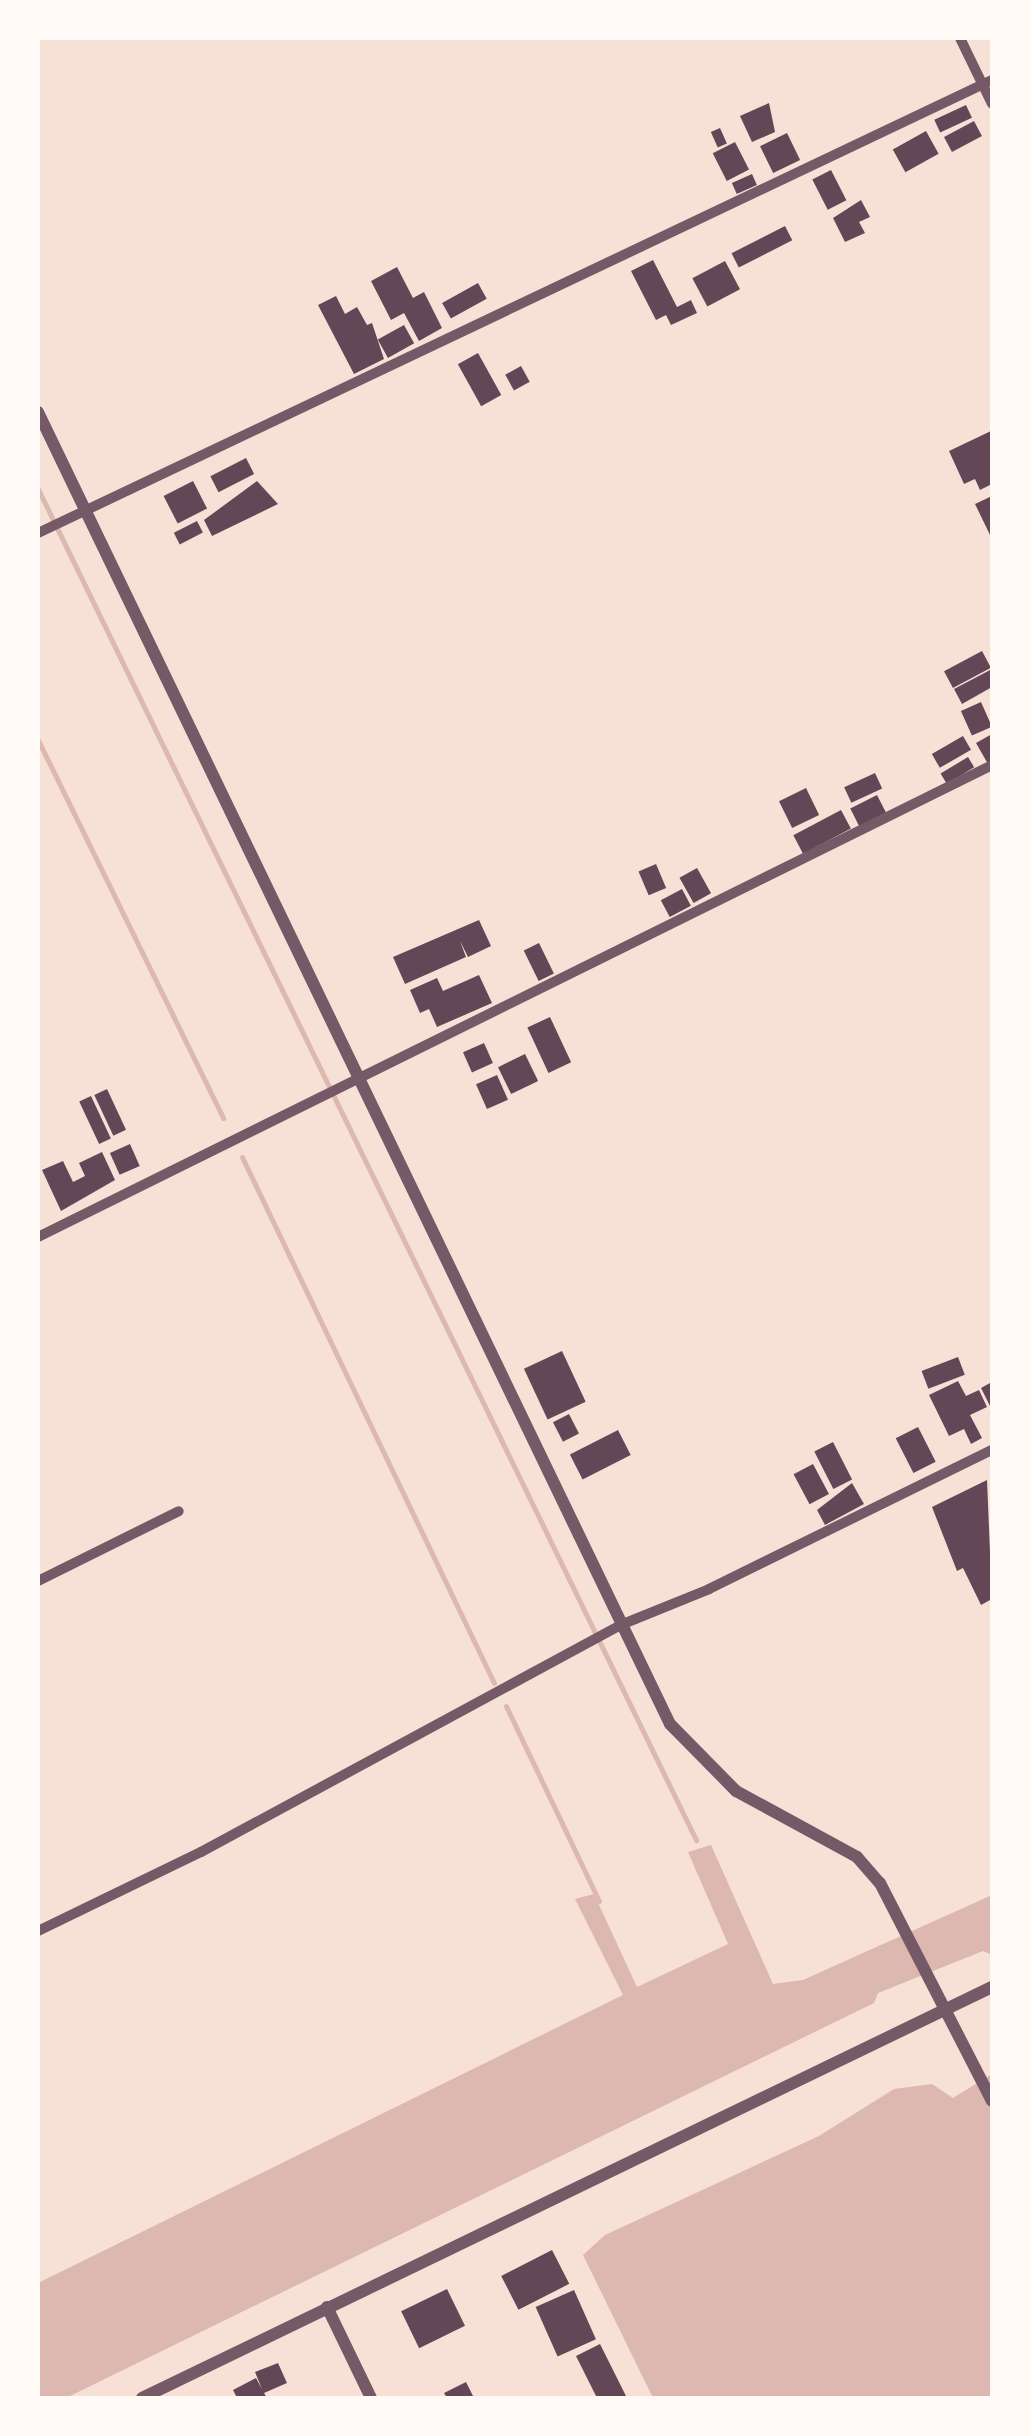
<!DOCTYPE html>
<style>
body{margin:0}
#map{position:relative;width:1030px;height:2436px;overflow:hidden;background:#f7e1d7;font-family:Signika,sans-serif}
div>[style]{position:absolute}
.water>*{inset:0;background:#dcb8b0}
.stream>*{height:5px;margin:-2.5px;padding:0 2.5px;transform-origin:2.5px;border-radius:2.5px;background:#dcb8b0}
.building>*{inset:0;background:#644757;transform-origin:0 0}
.minor>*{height:10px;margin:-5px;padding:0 5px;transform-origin:5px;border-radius:5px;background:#755966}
.tertiary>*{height:12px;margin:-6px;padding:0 6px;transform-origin:6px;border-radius:6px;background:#755966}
span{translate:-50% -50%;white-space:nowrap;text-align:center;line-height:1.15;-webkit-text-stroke:8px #fffaf5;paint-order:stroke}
.frame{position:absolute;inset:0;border:40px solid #fffaf5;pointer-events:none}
</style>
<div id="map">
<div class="water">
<div style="clip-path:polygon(711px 1845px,773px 1984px,803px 1980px,992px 1895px,992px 1955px,983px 1951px,878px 1993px,874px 2003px,68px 2397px,38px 2398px,38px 2283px,623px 1995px,575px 1899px,594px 1894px,637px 1987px,728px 1944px,688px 1852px)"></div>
<div style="clip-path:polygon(992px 2074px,992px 2398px,653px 2398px,583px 2255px,605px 2235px,819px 2136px,894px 2089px,932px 2084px,953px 2098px)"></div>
</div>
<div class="stream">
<div style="left:38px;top:489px;width:1503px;rotate:64.03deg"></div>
<div style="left:38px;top:740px;width:421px;rotate:63.9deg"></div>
<div style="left:242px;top:1157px;width:583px;rotate:64.4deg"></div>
<div style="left:506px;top:1706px;width:216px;rotate:64.5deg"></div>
</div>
<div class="building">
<div style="clip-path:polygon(769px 103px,775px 132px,752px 142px,740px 116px)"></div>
<div style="left:966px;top:105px;width:14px;height:35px;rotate:65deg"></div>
<div style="left:974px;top:121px;width:17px;height:34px;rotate:62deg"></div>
<div style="left:720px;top:128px;width:17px;height:10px;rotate:66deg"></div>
<div style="left:926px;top:131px;width:26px;height:38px;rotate:61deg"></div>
<div style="left:787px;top:133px;width:30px;height:30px;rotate:64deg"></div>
<div style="left:735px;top:142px;width:31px;height:25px;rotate:63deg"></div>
<div style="left:831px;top:170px;width:34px;height:21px;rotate:63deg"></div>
<div style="left:752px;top:174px;width:12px;height:22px;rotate:66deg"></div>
<div style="clip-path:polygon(861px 200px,870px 217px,859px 222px,865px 233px,845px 242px,833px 218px)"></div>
<div style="left:785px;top:226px;width:16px;height:60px;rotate:63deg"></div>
<div style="clip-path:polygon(653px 260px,677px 307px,691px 300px,697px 313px,671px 325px,666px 315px,656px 320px,631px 271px)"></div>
<div style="left:725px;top:261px;width:32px;height:37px;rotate:62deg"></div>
<div style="clip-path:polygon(397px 267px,413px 298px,424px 292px,442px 328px,419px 341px,404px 313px,391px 320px,371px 281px)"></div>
<div style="left:478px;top:283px;width:18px;height:41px;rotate:61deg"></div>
<div style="clip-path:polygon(336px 296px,345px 314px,357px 307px,367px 325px,372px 323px,384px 359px,354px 374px,318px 305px)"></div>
<div style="left:404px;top:325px;width:21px;height:30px;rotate:61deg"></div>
<div style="left:478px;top:353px;width:48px;height:23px;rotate:61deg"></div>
<div style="left:521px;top:366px;width:18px;height:18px;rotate:61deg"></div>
<div style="clip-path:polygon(991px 431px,992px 484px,980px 490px,975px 479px,964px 484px,949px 451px)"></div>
<div style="left:246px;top:458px;width:18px;height:40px;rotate:63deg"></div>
<div style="left:193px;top:481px;width:31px;height:33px;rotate:63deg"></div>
<div style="clip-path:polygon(257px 481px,278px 504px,212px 536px,204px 520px)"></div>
<div style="clip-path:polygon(992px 496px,992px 539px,975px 504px)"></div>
<div style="left:197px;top:521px;width:13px;height:26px;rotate:63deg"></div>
<div style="left:982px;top:651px;width:19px;height:43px;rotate:62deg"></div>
<div style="clip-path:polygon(992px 669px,992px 687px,962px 704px,954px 689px)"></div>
<div style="left:981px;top:702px;width:27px;height:22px;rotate:66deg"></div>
<div style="clip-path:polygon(992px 734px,992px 762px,988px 764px,976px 743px)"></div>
<div style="left:963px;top:736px;width:16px;height:36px;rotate:60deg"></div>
<div style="left:968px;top:757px;width:12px;height:32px;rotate:59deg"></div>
<div style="left:875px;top:773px;width:17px;height:34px;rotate:65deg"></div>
<div style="left:806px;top:788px;width:30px;height:30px;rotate:64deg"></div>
<div style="left:877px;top:795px;width:20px;height:30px;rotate:63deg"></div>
<div style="left:841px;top:810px;width:21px;height:54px;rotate:62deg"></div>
<div style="left:656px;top:864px;width:26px;height:19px;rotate:67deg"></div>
<div style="left:697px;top:868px;width:29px;height:20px;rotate:61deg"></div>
<div style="left:682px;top:889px;width:19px;height:24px;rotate:62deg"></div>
<div style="clip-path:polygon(479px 920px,491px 946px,468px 957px,460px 941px,466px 957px,405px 984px,393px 957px)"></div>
<div style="left:539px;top:943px;width:34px;height:17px;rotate:64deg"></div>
<div style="clip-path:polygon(479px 975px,492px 1003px,437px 1027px,429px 1009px,420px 1013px,410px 990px,437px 978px,443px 991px)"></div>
<div style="left:550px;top:1017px;width:50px;height:25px;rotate:65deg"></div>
<div style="left:484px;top:1043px;width:22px;height:23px;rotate:66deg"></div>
<div style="left:525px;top:1054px;width:30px;height:30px;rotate:64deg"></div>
<div style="left:497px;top:1075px;width:27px;height:23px;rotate:66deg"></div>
<div style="left:107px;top:1089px;width:45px;height:14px;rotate:65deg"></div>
<div style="left:91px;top:1096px;width:47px;height:13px;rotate:65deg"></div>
<div style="left:130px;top:1144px;width:24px;height:22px;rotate:66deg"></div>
<div style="clip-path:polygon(102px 1152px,115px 1180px,61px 1211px,42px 1170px,63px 1161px,73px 1182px,85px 1176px,79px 1163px)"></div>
<div style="left:562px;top:1351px;width:56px;height:42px;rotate:65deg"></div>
<div style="left:958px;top:1357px;width:19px;height:39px;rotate:69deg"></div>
<div style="clip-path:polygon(958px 1381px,966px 1396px,979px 1390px,987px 1407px,970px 1415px,982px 1438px,971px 1444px,964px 1429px,949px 1436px,929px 1395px)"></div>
<div style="clip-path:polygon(990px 1383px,992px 1388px,992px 1410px,981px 1388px)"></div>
<div style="left:569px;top:1414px;width:22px;height:18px;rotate:63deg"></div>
<div style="left:918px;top:1427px;width:39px;height:25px;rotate:63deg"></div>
<div style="left:618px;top:1430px;width:28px;height:54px;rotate:63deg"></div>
<div style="left:833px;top:1442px;width:42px;height:21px;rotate:63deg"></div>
<div style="left:813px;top:1464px;width:34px;height:22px;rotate:62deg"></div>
<div style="clip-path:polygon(987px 1480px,992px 1599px,981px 1605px,963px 1568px,957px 1571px,932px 1507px)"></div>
<div style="clip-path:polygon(852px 1483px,864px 1504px,825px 1525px,817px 1510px)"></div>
<div style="left:552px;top:2250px;width:38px;height:57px;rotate:63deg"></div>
<div style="left:447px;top:2289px;width:41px;height:51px;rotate:64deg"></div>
<div style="left:574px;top:2290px;width:54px;height:42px;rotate:66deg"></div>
<div style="clip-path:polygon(600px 2344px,627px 2398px,597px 2398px,576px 2356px)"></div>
<div style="clip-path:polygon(278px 2363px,287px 2383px,264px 2393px,267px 2398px,237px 2398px,233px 2390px,256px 2378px,262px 2389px,255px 2372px)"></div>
<div style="clip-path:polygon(466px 2382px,474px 2398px,447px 2398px,444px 2393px)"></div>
</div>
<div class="minor">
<div style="left:960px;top:38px;width:73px;rotate:64.1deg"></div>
<div style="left:38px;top:533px;width:1056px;rotate:-25.4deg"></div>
<div style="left:38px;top:1237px;width:1064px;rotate:-26.32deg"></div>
<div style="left:38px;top:1581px;width:157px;rotate:-26.4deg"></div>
<div style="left:38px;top:1931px;width:181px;rotate:-25.9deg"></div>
<div style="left:201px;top:1852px;width:480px;rotate:-28.4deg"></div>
<div style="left:623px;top:1624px;width:93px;rotate:-22.1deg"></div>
<div style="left:709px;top:1589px;width:315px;rotate:-26.2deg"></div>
</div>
<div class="tertiary">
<div style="left:38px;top:412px;width:1456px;rotate:64.28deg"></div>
<div style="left:670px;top:1724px;width:94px;rotate:45.4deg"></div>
<div style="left:736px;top:1791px;width:138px;rotate:28.6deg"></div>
<div style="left:857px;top:1857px;width:35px;rotate:49deg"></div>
<div style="left:880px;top:1883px;width:245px;rotate:62.8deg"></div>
<div style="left:327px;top:2307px;width:101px;rotate:64.2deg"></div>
<div style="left:142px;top:2398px;width:944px;rotate:-25.81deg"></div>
</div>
<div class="frame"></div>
</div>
